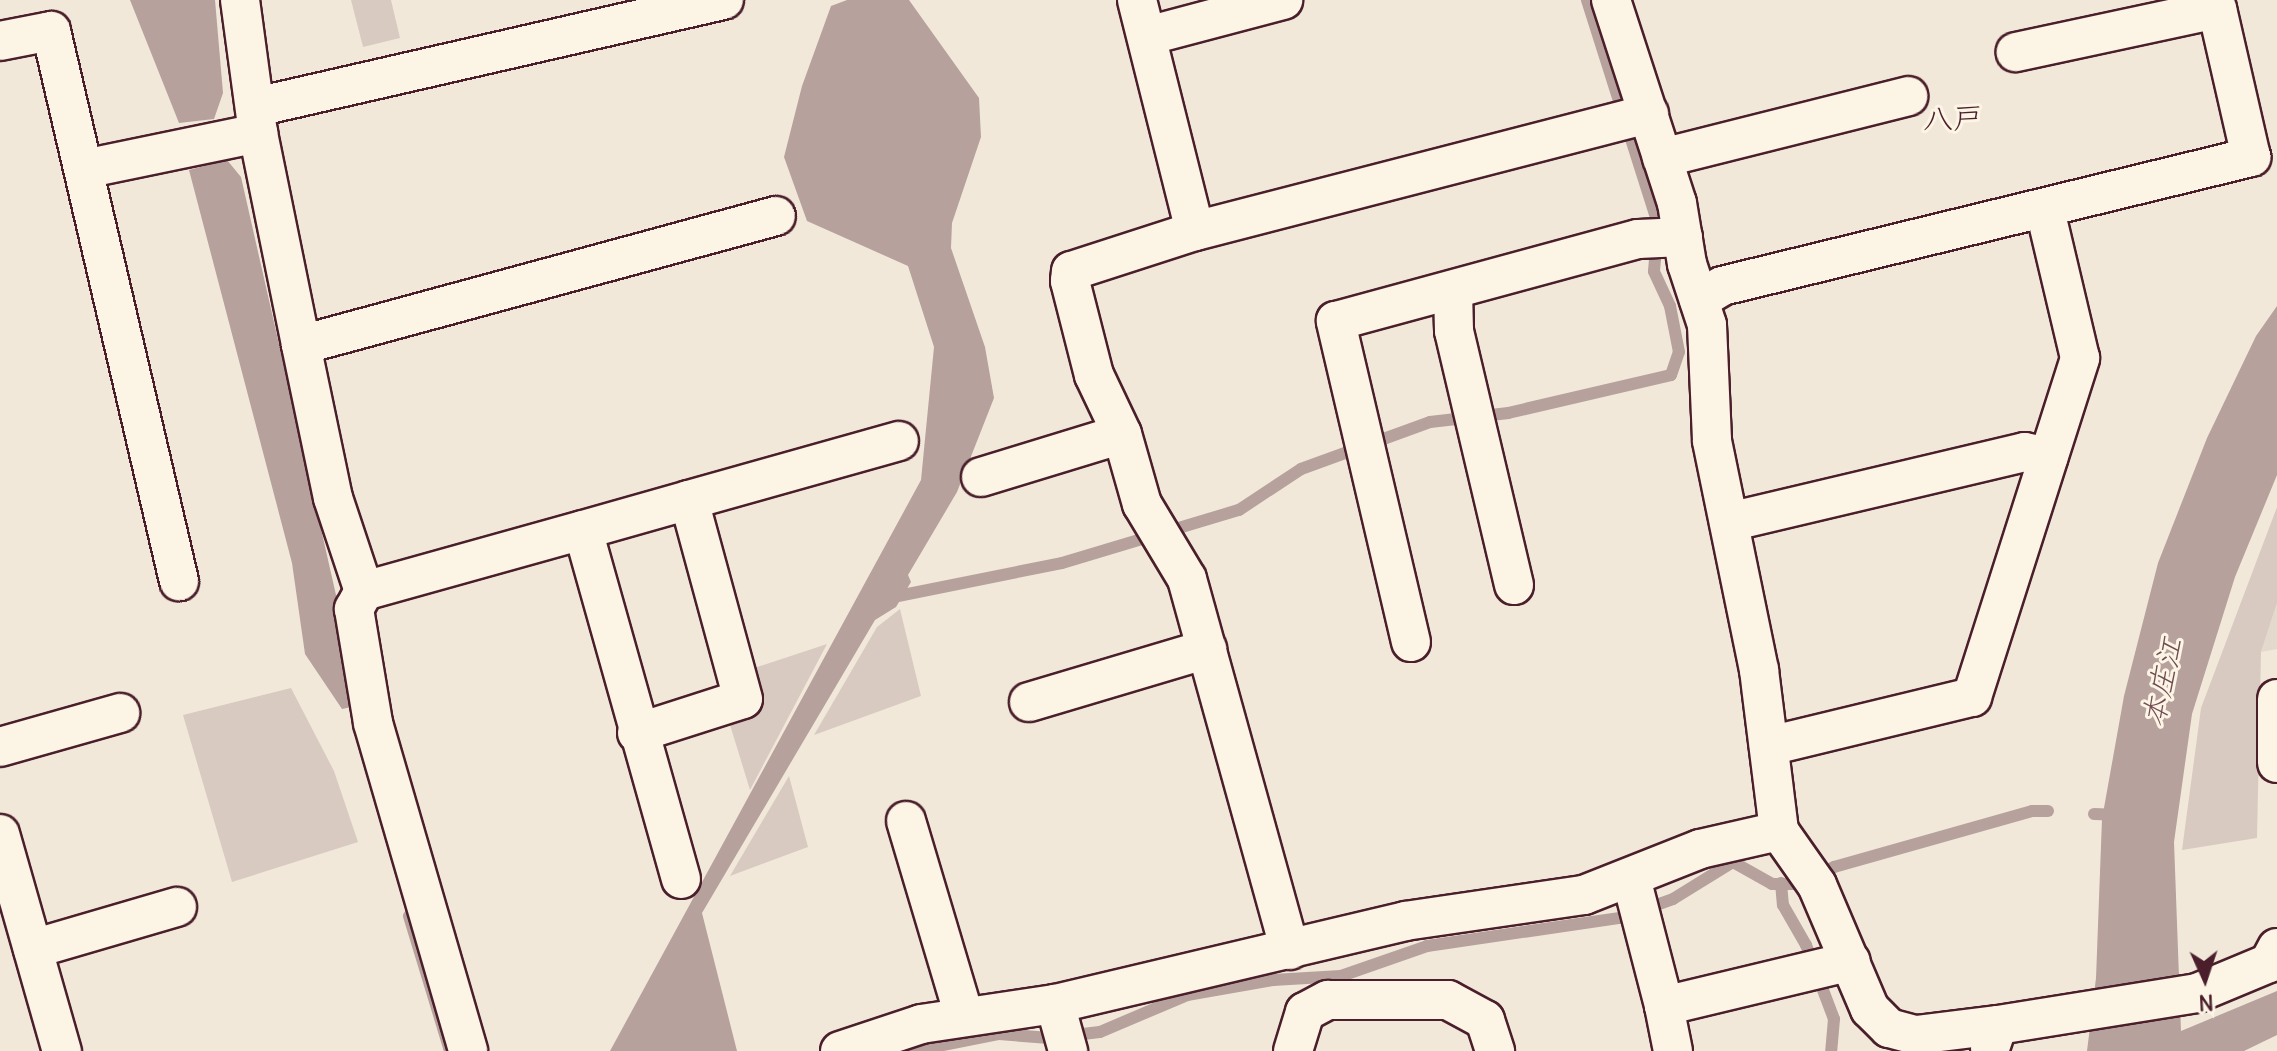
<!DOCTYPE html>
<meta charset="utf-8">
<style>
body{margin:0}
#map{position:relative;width:2277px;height:1051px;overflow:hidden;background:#f1e8da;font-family:Delius,"Klee One",sans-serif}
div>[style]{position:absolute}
.built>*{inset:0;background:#e4d9cd}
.green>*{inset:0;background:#d8cac0}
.water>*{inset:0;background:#b6a19c}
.stream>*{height:12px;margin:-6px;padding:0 6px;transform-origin:6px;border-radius:6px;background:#b6a19c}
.roads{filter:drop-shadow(2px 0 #4a1f2b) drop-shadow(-2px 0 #4a1f2b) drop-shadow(0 2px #4a1f2b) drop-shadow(0 -2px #4a1f2b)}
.street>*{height:38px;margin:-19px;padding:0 19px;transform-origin:19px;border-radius:19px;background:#fcf5e5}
span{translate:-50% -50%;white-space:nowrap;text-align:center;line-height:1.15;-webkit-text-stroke:6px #fcf5e5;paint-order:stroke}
.neighbourhood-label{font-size:30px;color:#4a1f2b}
.water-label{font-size:30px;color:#704c53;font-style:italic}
.north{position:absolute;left:2165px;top:939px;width:80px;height:80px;-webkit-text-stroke:6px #fcf5e5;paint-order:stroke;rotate:177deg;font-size:22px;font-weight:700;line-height:32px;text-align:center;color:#4a1f2b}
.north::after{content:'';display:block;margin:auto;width:28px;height:36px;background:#4a1f2b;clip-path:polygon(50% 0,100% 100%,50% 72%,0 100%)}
</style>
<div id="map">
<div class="built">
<div style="clip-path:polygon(2277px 603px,2277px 649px,2261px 652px)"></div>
</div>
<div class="green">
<div style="clip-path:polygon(351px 0,391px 0,400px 38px,363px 47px)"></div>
<div style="clip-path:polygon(2277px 507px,2277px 603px,2261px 652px,2257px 838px,2182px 850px,2201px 708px)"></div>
<div style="clip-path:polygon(900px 609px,921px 696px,814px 735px,877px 627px)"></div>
<div style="clip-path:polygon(827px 644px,750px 790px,727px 715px,748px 670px)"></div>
<div style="clip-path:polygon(291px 688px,334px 771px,358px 842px,232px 882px,183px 715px)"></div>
<div style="clip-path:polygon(789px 776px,808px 847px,730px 876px)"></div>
</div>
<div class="water">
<div style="clip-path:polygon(130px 0,215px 0,223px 93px,214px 119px,179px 123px)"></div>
<div style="clip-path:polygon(847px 0,909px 0,979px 98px,981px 137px,952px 223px,951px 248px,985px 347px,994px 398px,957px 492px,908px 575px,911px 582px,896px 607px,875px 620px,702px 913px,737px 1051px,610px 1051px,921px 480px,934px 347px,908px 266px,807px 221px,784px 157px,802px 86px,831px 6px)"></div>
<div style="clip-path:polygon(227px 160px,241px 177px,361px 705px,342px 709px,305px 654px,292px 563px,189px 170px)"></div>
<div style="clip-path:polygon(2277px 306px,2277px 475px,2235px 577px,2192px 714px,2174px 842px,2181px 1031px,2277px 991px,2277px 1035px,2244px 1051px,2087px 1051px,2096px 978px,2102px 819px,2124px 696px,2158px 563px,2207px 438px,2256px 336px)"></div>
</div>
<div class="stream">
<div style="left:888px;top:598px;width:177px;rotate:-11.4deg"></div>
<div style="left:1062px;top:563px;width:185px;rotate:-16.7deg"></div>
<div style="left:1239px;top:510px;width:74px;rotate:-33.5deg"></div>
<div style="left:1301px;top:469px;width:137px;rotate:-20deg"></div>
<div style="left:1430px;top:422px;width:79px;rotate:-6.6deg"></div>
<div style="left:1508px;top:413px;width:167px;rotate:-13.1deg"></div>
<div style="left:1671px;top:375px;width:24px;rotate:-71deg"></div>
<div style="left:1679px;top:352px;width:47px;rotate:-101.1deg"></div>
<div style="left:1670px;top:306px;width:38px;rotate:-115deg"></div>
<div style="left:1654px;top:271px;width:47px;rotate:-85.1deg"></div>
<div style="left:1658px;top:224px;width:235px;rotate:-107.6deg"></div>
<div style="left:2094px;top:814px;width:25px;rotate:2deg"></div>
<div style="left:1781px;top:883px;width:22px;rotate:85deg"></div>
<div style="left:1783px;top:905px;width:46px;rotate:60.1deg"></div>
<div style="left:1806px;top:945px;width:79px;rotate:69.3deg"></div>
<div style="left:1834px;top:1019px;width:32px;rotate:95deg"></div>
<div style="left:409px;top:916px;width:141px;rotate:73.1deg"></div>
<div style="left:913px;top:1051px;width:88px;rotate:-11.2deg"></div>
<div style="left:999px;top:1034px;width:50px;rotate:4.6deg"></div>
<div style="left:1049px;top:1038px;width:51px;rotate:-6.7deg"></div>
<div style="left:1100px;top:1032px;width:95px;rotate:-23deg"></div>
<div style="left:1187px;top:995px;width:87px;rotate:-9.9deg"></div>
<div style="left:1273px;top:980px;width:68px;rotate:-3.4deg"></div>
<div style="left:1341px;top:976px;width:91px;rotate:-19.2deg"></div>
<div style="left:1427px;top:946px;width:195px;rotate:-8.3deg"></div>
<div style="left:1620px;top:918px;width:56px;rotate:-19.7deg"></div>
<div style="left:1673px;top:899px;width:70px;rotate:-31.7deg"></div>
<div style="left:1733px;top:862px;width:45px;rotate:29.4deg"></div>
<div style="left:1772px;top:884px;width:25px"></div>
<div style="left:1797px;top:884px;width:41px;rotate:-24.7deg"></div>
<div style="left:1834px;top:867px;width:206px;rotate:-15.8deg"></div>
<div style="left:2032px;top:811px;width:16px"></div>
</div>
<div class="roads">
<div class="street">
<div style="left:240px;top:0;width:134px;rotate:82.3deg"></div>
<div style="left:258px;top:133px;width:216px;rotate:78.5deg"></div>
<div style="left:301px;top:345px;width:156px;rotate:78.2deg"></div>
<div style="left:333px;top:498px;width:98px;rotate:71.6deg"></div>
<div style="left:364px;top:591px;width:227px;rotate:-15.6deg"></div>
<div style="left:1137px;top:0;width:238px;rotate:75.9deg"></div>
<div style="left:1195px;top:231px;width:130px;rotate:162.1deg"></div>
<div style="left:1071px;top:271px;width:10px;rotate:96deg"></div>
<div style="left:1070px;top:281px;width:97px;rotate:75.7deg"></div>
<div style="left:1094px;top:375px;width:65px;rotate:64.6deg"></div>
<div style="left:1122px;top:434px;width:73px;rotate:74.1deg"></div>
<div style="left:1142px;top:504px;width:87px;rotate:59deg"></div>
<div style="left:1187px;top:579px;width:385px;rotate:74.5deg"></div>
<div style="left:1611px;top:0;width:213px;rotate:72deg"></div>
<div style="left:1677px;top:203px;width:62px;rotate:80.7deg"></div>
<div style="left:1687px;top:264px;width:64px;rotate:71.8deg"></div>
<div style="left:1707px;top:325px;width:116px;rotate:87.5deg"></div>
<div style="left:1712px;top:441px;width:234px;rotate:78.4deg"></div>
<div style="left:1759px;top:670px;width:162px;rotate:82.9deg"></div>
<div style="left:1147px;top:36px;width:141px;rotate:-14.8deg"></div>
<div style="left:0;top:41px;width:52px;rotate:-11.1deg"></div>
<div style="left:51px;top:31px;width:565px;rotate:76.9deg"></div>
<div style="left:256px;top:107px;width:480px;rotate:-12.9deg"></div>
<div style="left:1662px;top:158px;width:254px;rotate:-14.1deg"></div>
<div style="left:84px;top:169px;width:178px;rotate:-11.7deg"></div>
<div style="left:1195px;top:231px;width:469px;rotate:-14.5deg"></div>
<div style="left:1453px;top:290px;width:41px;rotate:88.6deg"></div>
<div style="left:1454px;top:331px;width:261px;rotate:76.7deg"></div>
<div style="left:1699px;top:300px;width:27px;rotate:-31deg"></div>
<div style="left:1722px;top:286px;width:545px;rotate:-13.7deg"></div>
<div style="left:2251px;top:157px;width:152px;rotate:-102.9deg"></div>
<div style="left:2217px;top:9px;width:206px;rotate:167.9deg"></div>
<div style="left:301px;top:345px;width:492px;rotate:-15.2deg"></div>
<div style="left:981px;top:477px;width:147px;rotate:-17deg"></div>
<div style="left:1729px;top:522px;width:304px;rotate:-13.3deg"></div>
<div style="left:2025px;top:452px;width:24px;rotate:12deg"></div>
<div style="left:364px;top:591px;width:21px;rotate:119deg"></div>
<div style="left:354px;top:609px;width:116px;rotate:80.5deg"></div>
<div style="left:373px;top:723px;width:341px;rotate:73.8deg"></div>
<div style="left:1411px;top:642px;width:330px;rotate:-103.2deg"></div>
<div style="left:1336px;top:321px;width:313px;rotate:-15.2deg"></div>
<div style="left:1638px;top:239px;width:45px;rotate:-2.5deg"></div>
<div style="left:2277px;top:699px;width:64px;rotate:90deg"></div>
<div style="left:1029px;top:702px;width:186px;rotate:-16.6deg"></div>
<div style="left:637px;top:733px;width:111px;rotate:-17.8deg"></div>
<div style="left:743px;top:699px;width:206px;rotate:-105.2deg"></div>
<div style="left:689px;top:500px;width:218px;rotate:-15.7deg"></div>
<div style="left:1769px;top:746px;width:209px;rotate:-13.6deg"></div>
<div style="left:1972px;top:697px;width:356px;rotate:-72.3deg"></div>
<div style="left:2080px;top:358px;width:152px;rotate:-103.3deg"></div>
<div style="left:0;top:747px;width:125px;rotate:-15.8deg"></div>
<div style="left:906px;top:821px;width:203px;rotate:73.4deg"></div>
<div style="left:0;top:834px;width:226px;rotate:74.1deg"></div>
<div style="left:1631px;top:878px;width:132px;rotate:75.5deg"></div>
<div style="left:681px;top:879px;width:362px;rotate:-105.7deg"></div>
<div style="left:583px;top:530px;width:110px;rotate:-15.8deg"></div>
<div style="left:33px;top:949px;width:150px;rotate:-16.3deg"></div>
<div style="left:1055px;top:1004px;width:49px;rotate:74.5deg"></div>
<div style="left:1990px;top:1048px;width:24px;rotate:-71deg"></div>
<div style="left:1998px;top:1025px;width:202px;rotate:-9.1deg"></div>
<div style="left:2197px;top:993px;width:78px;rotate:-22.6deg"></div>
<div style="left:2269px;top:963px;width:17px;rotate:-62deg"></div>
<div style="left:840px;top:1051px;width:85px;rotate:-18.4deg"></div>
<div style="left:921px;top:1024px;width:135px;rotate:-8.5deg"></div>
<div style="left:1055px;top:1004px;width:360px;rotate:-13.3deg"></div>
<div style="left:1405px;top:921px;width:181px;rotate:-8.3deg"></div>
<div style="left:1584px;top:895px;width:125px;rotate:-21.6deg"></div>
<div style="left:1700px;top:849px;width:81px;rotate:-12.8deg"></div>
<div style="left:1779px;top:831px;width:66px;rotate:54.9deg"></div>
<div style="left:1817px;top:885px;width:135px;rotate:66.9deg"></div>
<div style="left:1870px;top:1009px;width:27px;rotate:45deg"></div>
<div style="left:1889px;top:1028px;width:28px;rotate:15deg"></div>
<div style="left:1916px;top:1035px;width:83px;rotate:-7deg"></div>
<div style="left:1293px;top:1051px;width:41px;rotate:-72.9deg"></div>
<div style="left:1305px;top:1012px;width:26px;rotate:-28deg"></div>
<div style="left:1328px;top:1000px;width:120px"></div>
<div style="left:1448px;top:1000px;width:42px;rotate:28.4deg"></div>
<div style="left:1485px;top:1020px;width:33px;rotate:72deg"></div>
<div style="left:1673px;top:1051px;width:46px;rotate:-101.3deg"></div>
<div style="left:1664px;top:1006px;width:192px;rotate:-13.5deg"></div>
</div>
</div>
<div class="neighbourhood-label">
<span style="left:1953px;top:118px">八戸</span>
</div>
<div class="water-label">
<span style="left:2162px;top:682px;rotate:-77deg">本庄江</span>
</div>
<div class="north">N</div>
</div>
